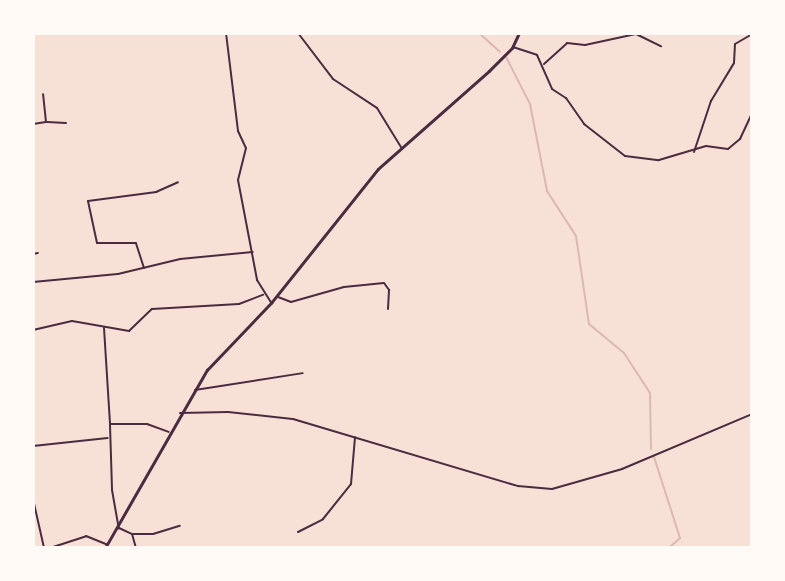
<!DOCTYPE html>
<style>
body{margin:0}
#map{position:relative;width:785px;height:581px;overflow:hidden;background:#f7e1d7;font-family:Montserrat,sans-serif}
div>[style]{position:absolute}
.stream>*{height:2px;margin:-1px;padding:0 1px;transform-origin:1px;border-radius:1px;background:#dcb8b0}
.minor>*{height:2px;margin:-1px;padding:0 1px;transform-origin:1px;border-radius:1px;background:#4a2c40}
.tertiary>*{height:2.5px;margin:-1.25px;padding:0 1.25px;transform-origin:1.25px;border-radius:1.25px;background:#4a2c40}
span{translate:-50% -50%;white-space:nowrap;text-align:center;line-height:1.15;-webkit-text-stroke:6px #fffaf5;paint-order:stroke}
.frame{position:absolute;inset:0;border:35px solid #fffaf5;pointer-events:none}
</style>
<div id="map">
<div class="stream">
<div style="left:479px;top:33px;width:28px;rotate:42deg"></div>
<div style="left:506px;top:57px;width:53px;rotate:62.9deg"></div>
<div style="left:530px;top:104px;width:89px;rotate:78.9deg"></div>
<div style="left:547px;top:191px;width:54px;rotate:57.2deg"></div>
<div style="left:576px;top:236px;width:89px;rotate:81.6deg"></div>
<div style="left:589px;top:324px;width:45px;rotate:39.6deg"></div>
<div style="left:624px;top:353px;width:48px;rotate:57deg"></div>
<div style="left:650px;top:393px;width:56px;rotate:89deg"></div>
<div style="left:654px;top:457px;width:85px;rotate:72.2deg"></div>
<div style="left:680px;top:538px;width:15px;rotate:138deg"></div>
</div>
<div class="minor">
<div style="left:226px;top:33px;width:99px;rotate:83deg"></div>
<div style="left:238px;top:131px;width:19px;rotate:65deg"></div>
<div style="left:246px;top:148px;width:33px;rotate:104deg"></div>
<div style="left:238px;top:180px;width:102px;rotate:79.2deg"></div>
<div style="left:257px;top:280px;width:26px;rotate:58deg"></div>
<div style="left:298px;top:33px;width:58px;rotate:52.7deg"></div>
<div style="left:333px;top:79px;width:53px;rotate:33.4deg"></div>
<div style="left:377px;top:108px;width:46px;rotate:58.4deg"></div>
<div style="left:513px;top:47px;width:25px;rotate:18deg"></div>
<div style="left:537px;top:55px;width:37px;rotate:66deg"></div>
<div style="left:552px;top:89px;width:17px;rotate:33deg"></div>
<div style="left:566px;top:98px;width:32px;rotate:55deg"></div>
<div style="left:584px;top:124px;width:52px;rotate:38deg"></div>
<div style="left:625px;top:156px;width:34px;rotate:7deg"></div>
<div style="left:659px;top:160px;width:49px;rotate:-16.6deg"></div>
<div style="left:706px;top:146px;width:22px;rotate:8deg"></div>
<div style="left:728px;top:149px;width:16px;rotate:-40deg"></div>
<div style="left:740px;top:139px;width:29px;rotate:-65deg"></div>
<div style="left:544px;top:64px;width:31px;rotate:-42deg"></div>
<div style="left:567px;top:43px;width:18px;rotate:6deg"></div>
<div style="left:585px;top:45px;width:52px;rotate:-12.2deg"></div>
<div style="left:636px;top:34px;width:28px;rotate:26deg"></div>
<div style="left:47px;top:122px;width:19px;rotate:3deg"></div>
<div style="left:33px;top:124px;width:13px;rotate:-9deg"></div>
<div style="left:46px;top:122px;width:28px;rotate:-96deg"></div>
<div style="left:694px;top:152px;width:54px;rotate:-71.6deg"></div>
<div style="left:711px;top:101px;width:44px;rotate:-58.8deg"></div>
<div style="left:734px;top:63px;width:19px;rotate:-87deg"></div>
<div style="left:735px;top:44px;width:20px;rotate:-30deg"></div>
<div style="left:33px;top:254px;width:5px;rotate:-11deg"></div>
<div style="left:144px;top:268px;width:26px;rotate:-108deg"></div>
<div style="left:136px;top:243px;width:39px;rotate:180deg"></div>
<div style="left:97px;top:243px;width:43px;rotate:-102.1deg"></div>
<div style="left:88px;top:201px;width:69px;rotate:-7.5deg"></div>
<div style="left:156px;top:192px;width:24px;rotate:-24deg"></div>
<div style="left:33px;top:282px;width:85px;rotate:-5.4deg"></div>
<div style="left:118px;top:274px;width:64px;rotate:-13.6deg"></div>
<div style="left:180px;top:259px;width:73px;rotate:-5.5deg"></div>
<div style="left:278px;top:297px;width:14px;rotate:21deg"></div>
<div style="left:291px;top:302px;width:55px;rotate:-15.8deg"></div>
<div style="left:344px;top:287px;width:40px;rotate:-5.7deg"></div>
<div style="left:384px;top:283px;width:9px;rotate:54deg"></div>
<div style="left:389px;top:290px;width:19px;rotate:93deg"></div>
<div style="left:104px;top:328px;width:96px;rotate:86.4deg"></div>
<div style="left:110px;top:424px;width:37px"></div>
<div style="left:147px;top:424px;width:23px;rotate:20deg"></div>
<div style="left:33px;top:330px;width:40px;rotate:-13deg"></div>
<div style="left:72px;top:321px;width:58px;rotate:10deg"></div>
<div style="left:129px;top:331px;width:32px;rotate:-44deg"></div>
<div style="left:152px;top:309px;width:87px;rotate:-3.3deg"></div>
<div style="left:239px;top:304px;width:26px;rotate:-21deg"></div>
<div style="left:195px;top:390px;width:109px;rotate:-8.9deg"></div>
<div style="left:180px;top:413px;width:48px;rotate:-1.2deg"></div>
<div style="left:228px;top:412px;width:65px;rotate:6.1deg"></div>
<div style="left:293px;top:419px;width:235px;rotate:16.6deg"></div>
<div style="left:518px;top:486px;width:34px;rotate:5deg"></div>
<div style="left:552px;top:489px;width:73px;rotate:-15.9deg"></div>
<div style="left:622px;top:469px;width:141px;rotate:-22.9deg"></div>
<div style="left:110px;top:425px;width:65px;rotate:88.2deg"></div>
<div style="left:112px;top:490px;width:39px;rotate:80deg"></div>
<div style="left:119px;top:528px;width:14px;rotate:25deg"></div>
<div style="left:132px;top:534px;width:15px;rotate:74deg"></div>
<div style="left:33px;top:446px;width:75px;rotate:-6.1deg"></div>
<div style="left:33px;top:499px;width:50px;rotate:77.3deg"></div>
<div style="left:298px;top:532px;width:28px;rotate:-27deg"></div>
<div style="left:323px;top:519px;width:45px;rotate:-51.3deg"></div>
<div style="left:351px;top:484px;width:47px;rotate:-85.1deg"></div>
<div style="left:133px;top:534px;width:20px"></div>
<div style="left:153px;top:534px;width:28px;rotate:-17deg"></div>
<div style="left:50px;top:548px;width:38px;rotate:-18deg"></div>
<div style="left:86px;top:536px;width:22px;rotate:22deg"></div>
</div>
<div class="tertiary">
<div style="left:105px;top:548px;width:205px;rotate:-60.2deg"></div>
<div style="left:207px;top:370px;width:93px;rotate:-46.3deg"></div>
<div style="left:271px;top:303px;width:171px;rotate:-51.4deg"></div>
<div style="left:378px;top:169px;width:148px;rotate:-41.4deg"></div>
<div style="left:489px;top:71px;width:33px;rotate:-45deg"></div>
<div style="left:512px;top:48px;width:17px;rotate:-65deg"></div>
</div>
<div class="frame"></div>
</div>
